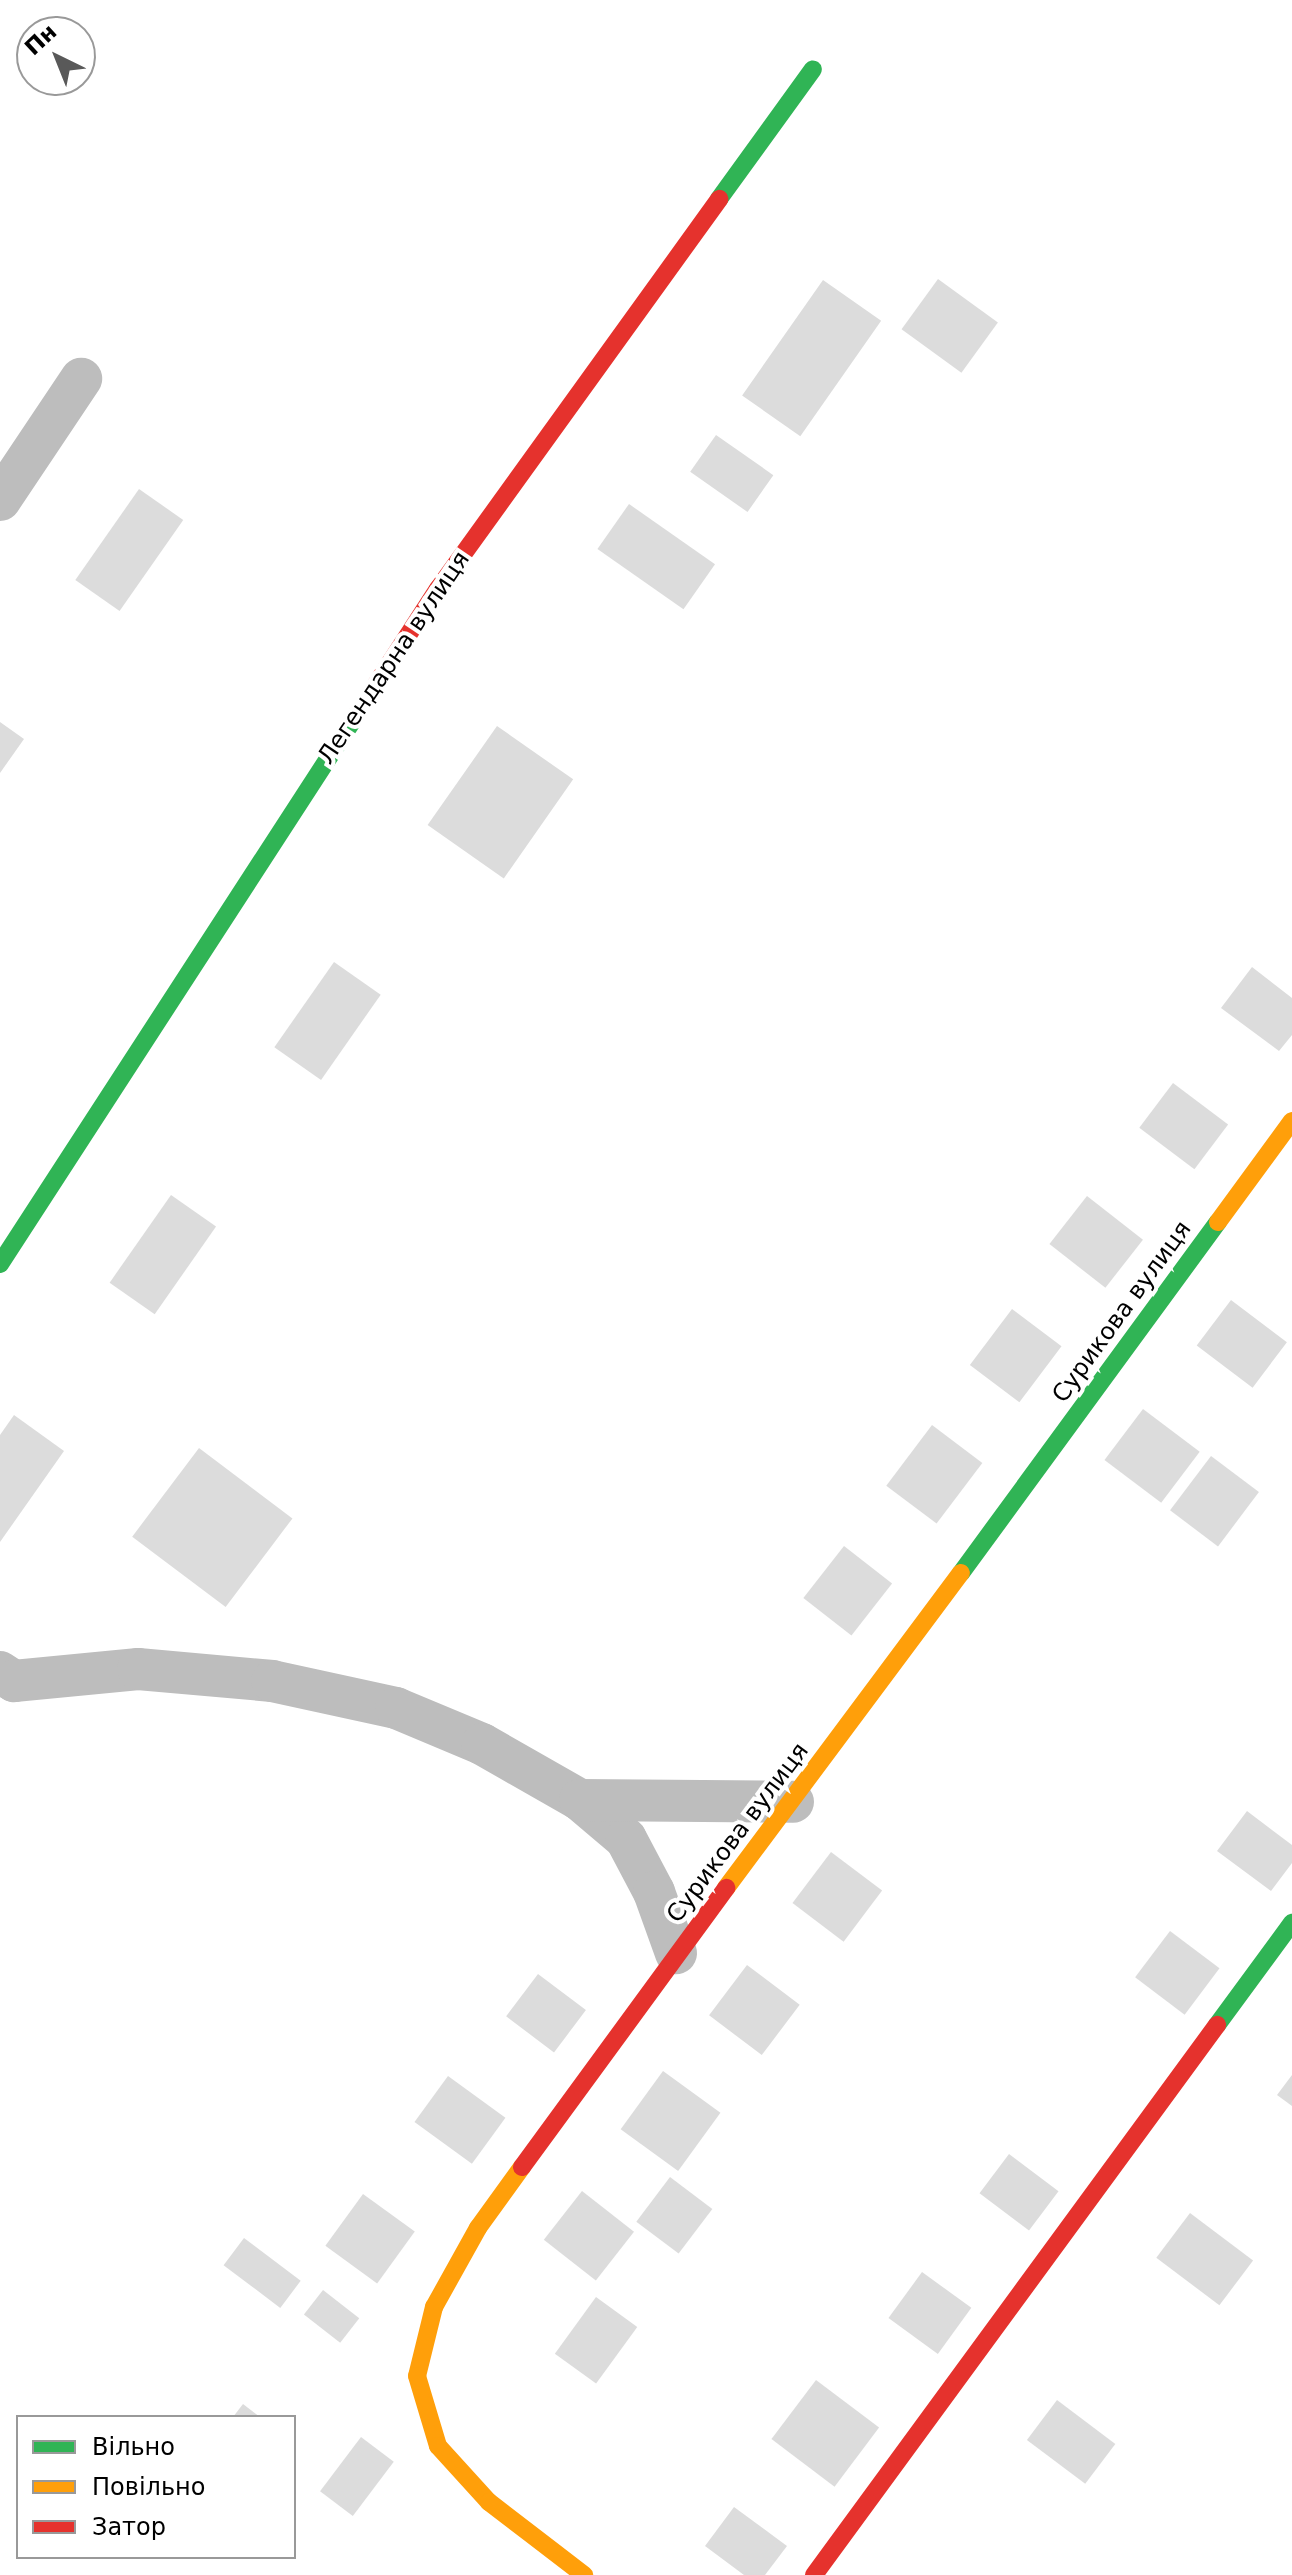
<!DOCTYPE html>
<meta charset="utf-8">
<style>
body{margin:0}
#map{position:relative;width:1292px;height:2575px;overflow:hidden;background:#fff;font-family:"DejaVu Sans",sans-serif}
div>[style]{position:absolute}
.building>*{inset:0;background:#dcdcdc;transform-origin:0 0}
.street>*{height:42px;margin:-21px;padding:0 21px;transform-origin:21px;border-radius:21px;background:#bdbdbd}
.fast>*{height:18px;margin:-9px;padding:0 9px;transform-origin:9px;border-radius:9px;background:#30b455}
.slow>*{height:18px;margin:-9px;padding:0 9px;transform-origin:9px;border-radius:9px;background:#ff9f0a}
.jam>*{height:18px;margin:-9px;padding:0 9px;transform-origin:9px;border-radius:9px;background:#e5322d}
span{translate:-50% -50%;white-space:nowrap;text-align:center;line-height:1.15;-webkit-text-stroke:8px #fff;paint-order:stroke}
.street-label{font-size:24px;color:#000}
.legend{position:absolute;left:16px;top:2415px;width:280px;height:144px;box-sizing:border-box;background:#fff;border:2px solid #999;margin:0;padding:10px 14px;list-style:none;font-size:24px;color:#000}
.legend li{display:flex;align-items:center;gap:16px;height:40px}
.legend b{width:40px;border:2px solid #999}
.north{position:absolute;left:16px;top:16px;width:80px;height:80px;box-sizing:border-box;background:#fff;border:2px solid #999;border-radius:50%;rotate:317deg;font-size:22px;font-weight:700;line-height:32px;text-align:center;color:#000}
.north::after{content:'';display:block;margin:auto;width:28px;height:36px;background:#595959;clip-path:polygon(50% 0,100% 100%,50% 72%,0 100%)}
</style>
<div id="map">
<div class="building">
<div style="left:938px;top:279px;width:74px;height:62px;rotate:36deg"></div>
<div style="left:823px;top:280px;width:71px;height:141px;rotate:35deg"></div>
<div style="left:716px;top:435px;width:70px;height:45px;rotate:35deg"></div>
<div style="left:139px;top:489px;width:54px;height:111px;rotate:35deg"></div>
<div style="left:629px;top:504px;width:105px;height:55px;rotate:35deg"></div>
<div style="clip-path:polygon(0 722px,24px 739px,0 773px)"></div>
<div style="left:497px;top:726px;width:93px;height:121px;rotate:35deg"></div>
<div style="left:334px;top:962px;width:57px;height:104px;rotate:35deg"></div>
<div style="clip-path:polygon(1252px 967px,1292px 998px,1292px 1035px,1279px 1051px,1221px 1008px)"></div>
<div style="left:1173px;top:1083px;width:69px;height:56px;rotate:37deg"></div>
<div style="left:171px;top:1195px;width:55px;height:107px;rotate:35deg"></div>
<div style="left:1087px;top:1196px;width:71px;height:61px;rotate:38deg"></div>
<div style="left:1231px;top:1300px;width:70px;height:57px;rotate:37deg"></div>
<div style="left:1012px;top:1309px;width:62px;height:70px;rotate:37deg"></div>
<div style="left:1143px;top:1409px;width:71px;height:64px;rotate:37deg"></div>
<div style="clip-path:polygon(14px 1415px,64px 1451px,0 1542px,0 1435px)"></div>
<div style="left:932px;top:1425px;width:63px;height:76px;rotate:37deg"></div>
<div style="left:199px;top:1448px;width:117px;height:111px;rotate:37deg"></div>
<div style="left:1211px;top:1456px;width:60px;height:68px;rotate:37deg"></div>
<div style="left:844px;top:1546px;width:61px;height:66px;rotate:38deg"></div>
<div style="clip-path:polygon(1247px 1811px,1292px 1845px,1292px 1863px,1271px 1891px,1217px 1851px)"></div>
<div style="left:831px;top:1852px;width:64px;height:64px;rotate:37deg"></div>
<div style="left:1170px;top:1931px;width:62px;height:58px;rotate:37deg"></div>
<div style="left:747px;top:1965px;width:66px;height:63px;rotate:37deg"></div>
<div style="left:538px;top:1974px;width:60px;height:53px;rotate:37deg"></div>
<div style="left:663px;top:2071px;width:71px;height:72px;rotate:36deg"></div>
<div style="clip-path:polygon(1292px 2075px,1292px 2106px,1277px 2095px)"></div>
<div style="left:448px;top:2076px;width:71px;height:57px;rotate:36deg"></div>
<div style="left:1009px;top:2154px;width:62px;height:49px;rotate:37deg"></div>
<div style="left:670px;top:2177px;width:53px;height:56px;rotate:37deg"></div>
<div style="left:582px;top:2191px;width:66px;height:62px;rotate:38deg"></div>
<div style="left:363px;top:2194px;width:64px;height:64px;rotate:36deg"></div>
<div style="left:1190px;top:2213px;width:79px;height:56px;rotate:37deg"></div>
<div style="left:244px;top:2238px;width:71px;height:34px;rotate:37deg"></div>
<div style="left:922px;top:2272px;width:61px;height:57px;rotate:36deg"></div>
<div style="left:323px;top:2290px;width:46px;height:31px;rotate:38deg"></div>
<div style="left:596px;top:2297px;width:51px;height:70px;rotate:36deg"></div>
<div style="left:816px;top:2380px;width:79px;height:74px;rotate:37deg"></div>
<div style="left:1057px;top:2400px;width:73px;height:50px;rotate:37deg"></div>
<div style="clip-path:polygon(243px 2404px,260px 2417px,233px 2417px)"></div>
<div style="left:361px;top:2437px;width:41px;height:68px;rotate:37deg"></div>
<div style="clip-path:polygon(734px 2507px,787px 2546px,765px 2575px,744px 2575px,705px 2546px)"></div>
</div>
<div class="street">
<div style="left:0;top:500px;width:146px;rotate:-56.2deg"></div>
<div style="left:0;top:1672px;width:17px;rotate:33deg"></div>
<div style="left:14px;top:1681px;width:125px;rotate:-5.5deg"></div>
<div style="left:138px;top:1669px;width:135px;rotate:5.1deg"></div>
<div style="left:272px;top:1681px;width:127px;rotate:12.3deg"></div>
<div style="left:396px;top:1708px;width:93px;rotate:22.7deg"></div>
<div style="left:482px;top:1744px;width:113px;rotate:29.7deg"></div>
<div style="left:580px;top:1800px;width:60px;rotate:40.3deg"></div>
<div style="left:626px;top:1839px;width:60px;rotate:62.2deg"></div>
<div style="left:654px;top:1892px;width:65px;rotate:70.2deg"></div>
<div style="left:580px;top:1800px;width:213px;rotate:0.5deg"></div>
</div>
<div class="fast">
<div style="left:719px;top:199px;width:160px;rotate:-54.1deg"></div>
<div style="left:0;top:1264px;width:656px;rotate:-57.01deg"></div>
<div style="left:961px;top:1573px;width:435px;rotate:-53.8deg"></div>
<div style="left:1217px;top:2025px;width:127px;rotate:-53.7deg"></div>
</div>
<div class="slow">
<div style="left:1218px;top:1222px;width:125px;rotate:-53.8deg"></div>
<div style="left:726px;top:1888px;width:393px;rotate:-53.3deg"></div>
<div style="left:522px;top:2167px;width:75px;rotate:125.8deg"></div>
<div style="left:478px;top:2228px;width:90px;rotate:119.1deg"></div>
<div style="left:434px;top:2307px;width:71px;rotate:103.8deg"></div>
<div style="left:417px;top:2376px;width:73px;rotate:73.3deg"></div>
<div style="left:438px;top:2446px;width:76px;rotate:47.7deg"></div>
<div style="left:489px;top:2502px;width:120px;rotate:37.5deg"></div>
</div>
<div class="jam">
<div style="left:357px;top:714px;width:149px;rotate:-57.1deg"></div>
<div style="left:438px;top:589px;width:481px;rotate:-54.2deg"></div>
<div style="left:522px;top:2167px;width:346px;rotate:-53.8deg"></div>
<div style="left:814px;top:2575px;width:682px;rotate:-53.77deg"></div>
</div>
<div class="street-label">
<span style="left:394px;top:658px;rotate:-56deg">Легендарна вулиця</span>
<span style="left:1122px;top:1312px;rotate:-54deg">Сурикова вулиця</span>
<span style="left:738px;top:1833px;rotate:-53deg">Сурикова вулиця</span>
</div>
<ul class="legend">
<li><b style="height:10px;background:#30b455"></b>Вільно</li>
<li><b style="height:10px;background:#ff9f0a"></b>Повільно</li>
<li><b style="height:10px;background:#e5322d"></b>Затор</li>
</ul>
<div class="north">Пн</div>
</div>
